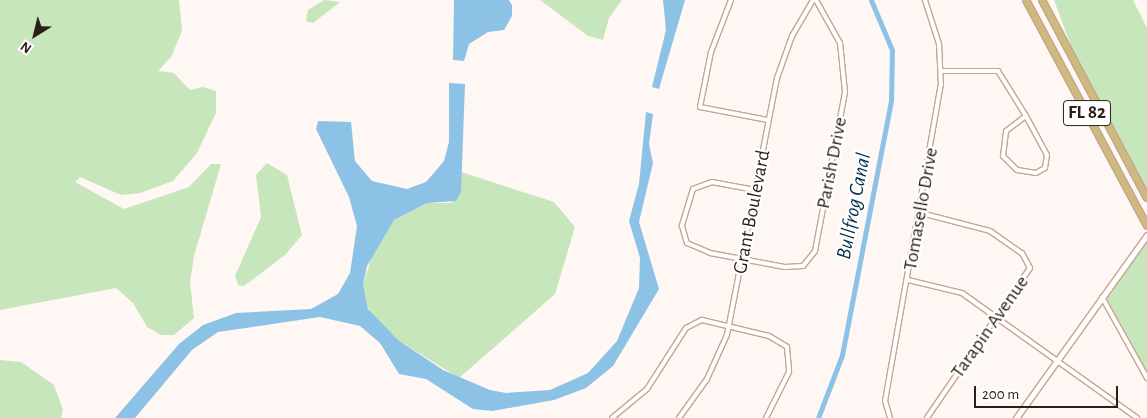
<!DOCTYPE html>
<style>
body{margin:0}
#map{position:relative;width:1147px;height:418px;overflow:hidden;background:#fff7f3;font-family:"Alegreya Sans",sans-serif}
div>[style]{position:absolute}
.green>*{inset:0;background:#c7e6bb}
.water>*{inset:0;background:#8dc2e7}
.canal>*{height:5px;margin:-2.5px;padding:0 2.5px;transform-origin:2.5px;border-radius:2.5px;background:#8dc2e7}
.roads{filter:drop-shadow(1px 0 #c7a591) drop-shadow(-1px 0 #c7a591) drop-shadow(0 1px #c7a591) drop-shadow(0 -1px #c7a591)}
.minor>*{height:4px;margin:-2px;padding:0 2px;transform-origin:2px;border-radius:2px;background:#fff}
.tertiary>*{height:5px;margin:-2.5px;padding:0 2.5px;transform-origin:2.5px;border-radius:2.5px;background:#fff}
.trunk>*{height:6px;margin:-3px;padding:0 3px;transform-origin:3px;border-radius:3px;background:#ccba7e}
span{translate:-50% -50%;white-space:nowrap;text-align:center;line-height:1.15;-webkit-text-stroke:4.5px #fff;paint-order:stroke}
.shield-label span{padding:1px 4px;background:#fff;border:1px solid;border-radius:4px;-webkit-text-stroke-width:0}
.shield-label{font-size:19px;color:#2c1f17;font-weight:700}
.street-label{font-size:20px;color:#2c1f17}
.water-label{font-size:21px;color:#033049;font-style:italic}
.north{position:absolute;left:10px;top:10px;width:50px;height:50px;-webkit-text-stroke:4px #fff;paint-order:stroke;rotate:216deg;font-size:14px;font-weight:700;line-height:20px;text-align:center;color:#2c1f17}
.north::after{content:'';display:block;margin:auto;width:18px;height:22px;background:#2c1f17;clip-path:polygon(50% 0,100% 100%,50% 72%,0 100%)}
.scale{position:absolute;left:974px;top:386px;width:144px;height:22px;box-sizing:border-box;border:2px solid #2c1f17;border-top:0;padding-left:6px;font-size:15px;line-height:18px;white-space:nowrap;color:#2c1f17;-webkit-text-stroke:4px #fff;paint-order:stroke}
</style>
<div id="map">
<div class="green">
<div style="clip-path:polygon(0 0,179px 0,182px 31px,171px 57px,158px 71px,174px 73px,190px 90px,203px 87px,216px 91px,216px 113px,197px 153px,173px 181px,140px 193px,121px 195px,80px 177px,75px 182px,124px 209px,189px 187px,211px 164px,221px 164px,194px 256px,190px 282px,194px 318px,174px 335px,161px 335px,147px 327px,133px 303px,116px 288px,0 310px)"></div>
<div style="clip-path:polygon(324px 0,340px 2px,313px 23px,306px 21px,308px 10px)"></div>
<div style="clip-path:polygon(540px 0,622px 0,609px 18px,603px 40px,588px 36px)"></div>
<div style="clip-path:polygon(1054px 0,1133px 0,1147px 28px,1147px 192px,1074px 54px)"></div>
<div style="clip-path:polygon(267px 163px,287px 175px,302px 235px,285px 255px,244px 286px,238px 285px,235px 276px,261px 217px,256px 175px)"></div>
<div style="clip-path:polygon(461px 172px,554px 202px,575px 227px,555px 294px,459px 378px,398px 340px,373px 317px,363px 298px,363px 285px,375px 246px,394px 220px,427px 203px,451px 203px,461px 192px)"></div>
<div style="clip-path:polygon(1147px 239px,1147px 378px,1102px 301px)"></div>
<div style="clip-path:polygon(0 360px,21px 362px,54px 385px,63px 410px,61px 418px,0 418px)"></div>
</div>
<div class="water">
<div style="clip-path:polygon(454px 0,509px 0,512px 5px,512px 16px,504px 30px,488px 32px,469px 44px,464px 61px,453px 60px)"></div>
<div style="clip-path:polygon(663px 0,685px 0,659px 89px,652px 87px,666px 30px)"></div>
<div style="clip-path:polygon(449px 83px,465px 84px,461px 192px,456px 201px,427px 203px,394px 220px,367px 266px,363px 285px,368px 309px,398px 340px,443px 370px,490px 390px,506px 393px,550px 390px,588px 373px,617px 341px,639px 288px,640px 258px,629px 221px,639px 184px,646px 112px,653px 114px,649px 144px,653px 163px,639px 222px,659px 289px,613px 366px,586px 388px,554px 400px,492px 411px,473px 409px,426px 379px,399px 374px,380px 343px,360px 326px,320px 317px,218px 332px,192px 350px,135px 418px,115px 418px,179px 344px,203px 325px,236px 313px,311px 309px,338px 294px,350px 273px,357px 226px,349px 197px,316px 129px,318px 121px,351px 122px,355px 161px,372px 181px,407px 189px,426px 182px,444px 161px,449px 142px)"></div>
</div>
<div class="canal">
<div style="left:818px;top:418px;width:67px;rotate:-69.1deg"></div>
<div style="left:842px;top:355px;width:259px;rotate:-79.1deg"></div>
<div style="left:891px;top:101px;width:51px;rotate:-88.9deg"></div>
<div style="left:892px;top:50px;width:54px;rotate:-112.8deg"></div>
</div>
<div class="roads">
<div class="minor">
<div style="left:731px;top:0;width:56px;rotate:111deg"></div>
<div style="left:711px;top:52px;width:56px;rotate:101.3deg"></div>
<div style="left:700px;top:107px;width:69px;rotate:10.8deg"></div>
<div style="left:942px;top:71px;width:56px"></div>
<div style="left:998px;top:71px;width:53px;rotate:58.1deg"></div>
<div style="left:1026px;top:116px;width:44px;rotate:61.7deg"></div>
<div style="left:1047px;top:155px;width:13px;rotate:99deg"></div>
<div style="left:1045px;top:168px;width:10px;rotate:151deg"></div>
<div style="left:1036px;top:173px;width:19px;rotate:-171deg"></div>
<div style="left:1017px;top:170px;width:20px;rotate:-135deg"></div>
<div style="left:1003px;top:156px;width:25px;rotate:-83deg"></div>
<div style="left:1006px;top:131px;width:25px;rotate:-37deg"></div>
<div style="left:755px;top:190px;width:44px;rotate:-169.5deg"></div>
<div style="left:712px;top:182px;width:20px;rotate:160deg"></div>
<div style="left:693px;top:189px;width:39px;rotate:107deg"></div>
<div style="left:682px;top:226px;width:18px;rotate:74deg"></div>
<div style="left:687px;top:243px;width:25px;rotate:23deg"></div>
<div style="left:710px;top:253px;width:76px;rotate:10.6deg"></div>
<div style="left:785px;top:267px;width:18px;rotate:-3deg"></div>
<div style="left:803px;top:266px;width:19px;rotate:-51deg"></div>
<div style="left:815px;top:251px;width:162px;rotate:-79.3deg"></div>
<div style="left:845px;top:92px;width:49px;rotate:-95.8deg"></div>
<div style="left:840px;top:43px;width:49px;rotate:-119.2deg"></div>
<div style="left:921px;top:213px;width:71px;rotate:14.6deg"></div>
<div style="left:990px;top:231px;width:39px;rotate:35deg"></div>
<div style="left:1022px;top:253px;width:17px;rotate:62deg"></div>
<div style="left:1030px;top:268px;width:182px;rotate:124.5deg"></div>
<div style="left:908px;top:280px;width:56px;rotate:13.5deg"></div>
<div style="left:962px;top:293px;width:215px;rotate:35.5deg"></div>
<div style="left:1102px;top:297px;width:93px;rotate:60.9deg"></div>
<div style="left:612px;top:418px;width:45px;rotate:-39.6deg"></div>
<div style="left:647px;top:389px;width:72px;rotate:-57.4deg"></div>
<div style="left:686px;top:328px;width:18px;rotate:-27deg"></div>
<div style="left:702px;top:320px;width:69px;rotate:13.4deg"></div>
<div style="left:769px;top:336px;width:21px;rotate:31deg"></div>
<div style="left:787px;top:347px;width:25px;rotate:85deg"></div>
<div style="left:789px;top:372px;width:51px;rotate:116.6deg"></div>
<div style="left:679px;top:418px;width:48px;rotate:-54.3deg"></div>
<div style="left:707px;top:379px;width:48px;rotate:-65.6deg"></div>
<div style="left:727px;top:335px;width:262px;rotate:-79deg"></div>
<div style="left:777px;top:78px;width:45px;rotate:-70.3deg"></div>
<div style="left:792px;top:36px;width:42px;rotate:-59.7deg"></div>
<div style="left:890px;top:418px;width:18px;rotate:-106deg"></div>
<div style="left:885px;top:401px;width:321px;rotate:-80deg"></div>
<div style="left:941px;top:85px;width:41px;rotate:-92.8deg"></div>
<div style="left:939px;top:44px;width:46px;rotate:-107.7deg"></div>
</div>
<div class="tertiary">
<div style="left:1016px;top:418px;width:225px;rotate:-54.4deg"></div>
</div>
<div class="trunk">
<div style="left:1026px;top:0;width:256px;rotate:61.8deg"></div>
<div style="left:1042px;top:0;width:224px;rotate:62.1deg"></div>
</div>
</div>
<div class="shield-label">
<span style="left:1087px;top:113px">FL 82</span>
</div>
<div class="street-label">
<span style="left:832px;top:163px;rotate:-79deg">Parish Drive</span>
<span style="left:921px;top:209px;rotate:-80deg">Tomasello Drive</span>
<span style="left:752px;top:212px;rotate:-79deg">Grant Boulevard</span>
<span style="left:990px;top:327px;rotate:-55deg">Tarapin Avenue</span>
</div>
<div class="water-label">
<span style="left:854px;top:206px;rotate:-79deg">Bullfrog Canal</span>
</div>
<div class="north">N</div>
<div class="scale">200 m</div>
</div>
